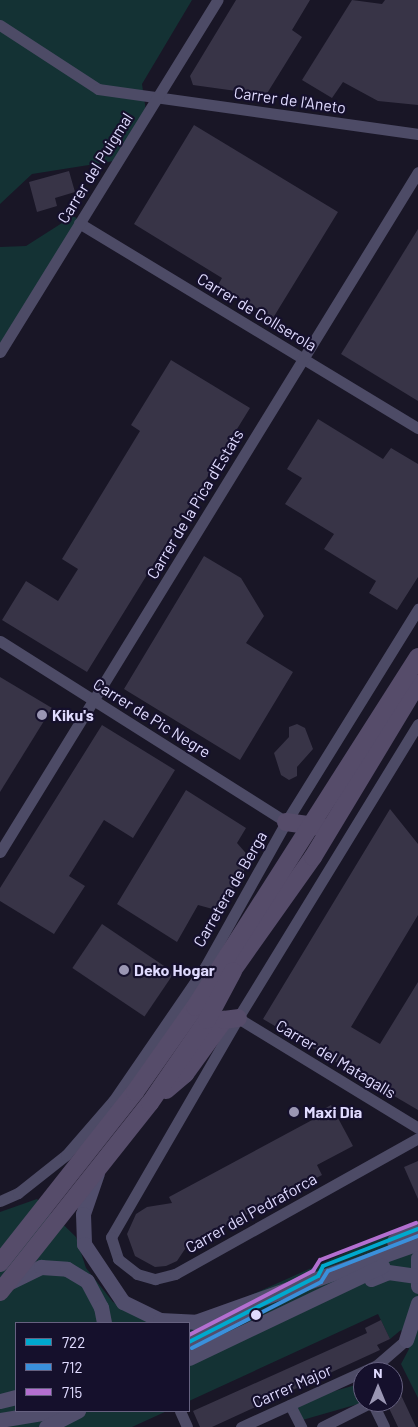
<!DOCTYPE html>
<style>
body{margin:0}
#map{position:relative;width:418px;height:1427px;overflow:hidden;background:#191626;font-family:Barlow,sans-serif}
div>[style]{position:absolute}
.green>*{inset:0;background:#143234;transform-origin:0 0}
.building>*{inset:0;background:#383447;transform-origin:0 0}
.street>*{height:11px;margin:-5.5px;padding:0 5.5px;transform-origin:5.5px;border-radius:5.5px;background:#4d4b66}
.secondary>*{height:15px;margin:-7.5px;padding:0 7.5px;transform-origin:7.5px;border-radius:7.5px;background:#514e6c}
.primary>*{height:18px;margin:-9px;padding:0 9px;transform-origin:9px;border-radius:9px;background:#564c6a}
.bus-1>*{height:4px;margin:-2px;padding:0 2px;transform-origin:2px;border-radius:2px;background:#00a9ce}
.bus-2>*{height:4px;margin:-2px;padding:0 2px;transform-origin:2px;border-radius:2px;background:#3a90db}
.bus-3>*{height:4px;margin:-2px;padding:0 2px;transform-origin:2px;border-radius:2px;background:#b36fd0}
.dots>*{width:14px;height:14px;translate:-50% -50%;box-sizing:border-box;border:2px solid #15102c;border-radius:50%}
span{translate:-50% -50%;white-space:nowrap;text-align:center;line-height:1.15;-webkit-text-stroke:4.5px #15102c;paint-order:stroke}
.street-label{font-size:16px;color:#e0dbff}
.poi-label{font-size:16px;color:#e0dbff;font-weight:700}
.left{translate:0 -50%;text-align:left}
.legend{position:absolute;left:15px;top:1322px;width:175px;height:90px;box-sizing:border-box;background:#15102c;border:1px solid #666180;margin:0;padding:6px 9px;list-style:none;font-size:15px;color:#e0dbff}
.legend li{display:flex;align-items:center;gap:10px;height:25px}
.legend b{width:25px;border:1px solid #666180}
.north{position:absolute;left:353px;top:1362px;width:50px;height:50px;box-sizing:border-box;background:#15102c;border:1px solid #666180;border-radius:50%;rotate:0deg;font-size:14px;font-weight:700;line-height:20px;text-align:center;color:#e0dbff}
.north::after{content:'';display:block;margin:auto;width:18px;height:22px;background:#9a96b3;clip-path:polygon(50% 0,100% 100%,50% 72%,0 100%)}
</style>
<div id="map">
<div class="green">
<div style="clip-path:polygon(0 0,192px 0,142px 84px,146px 111px,114px 161px,32px 174px,0 204px)"></div>
<div style="clip-path:polygon(73px 216px,78px 219px,0 344px,0 247px,26px 246px)"></div>
<div style="clip-path:polygon(37px 1199px,76px 1237px,86px 1268px,113px 1302px,154px 1323px,16px 1323px,16px 1411px,167px 1411px,132px 1427px,0 1427px,0 1212px)"></div>
<div style="clip-path:polygon(418px 1220px,418px 1398px,401px 1364px,409px 1349px,401px 1330px,390px 1339px,378px 1314px,189px 1401px,189px 1323px)"></div>
<div style="left:359px;top:1384px;width:19px;height:67px;rotate:74deg"></div>
</div>
<div class="building">
<div style="clip-path:polygon(236px 0,310px 0,292px 30px,302px 37px,266px 95px,193px 85px,190px 76px)"></div>
<div style="clip-path:polygon(352px 0,382px 4px,385px 0,418px 0,418px 105px,378px 101px,343px 82px,332px 98px,302px 80px)"></div>
<div style="clip-path:polygon(194px 125px,338px 212px,273px 318px,218px 285px,222px 278px,134px 224px)"></div>
<div style="clip-path:polygon(69px 171px,75px 192px,55px 198px,57px 206px,37px 212px,29px 182px)"></div>
<div style="clip-path:polygon(418px 229px,418px 401px,341px 354px)"></div>
<div style="clip-path:polygon(171px 360px,250px 408px,87px 672px,2px 620px,26px 581px,58px 601px,78px 569px,62px 559px,140px 431px,131px 425px)"></div>
<div style="clip-path:polygon(318px 419px,383px 459px,391px 448px,418px 464px,418px 577px,397px 610px,369px 593px,376px 581px,324px 549px,334px 534px,285px 504px,302px 478px,287px 469px)"></div>
<div style="clip-path:polygon(204px 556px,241px 578px,264px 616px,246px 643px,293px 672px,240px 760px,124px 689px)"></div>
<div style="clip-path:polygon(0 677px,52px 708px,0 792px)"></div>
<div style="clip-path:polygon(297px 724px,305px 728px,313px 749px,297px 767px,297px 776px,289px 780px,281px 775px,274px 753px,289px 737px,289px 727px)"></div>
<div style="clip-path:polygon(102px 725px,175px 770px,133px 838px,104px 820px,69px 876px,85px 886px,54px 934px,0 901px,0 888px)"></div>
<div style="clip-path:polygon(186px 790px,246px 828px,237px 843px,251px 859px,220px 911px,198px 905px,177px 942px,117px 904px)"></div>
<div style="clip-path:polygon(390px 809px,418px 844px,418px 915px,351px 1027px,380px 1044px,418px 982px,418px 1110px,263px 1019px)"></div>
<div style="left:102px;top:924px;width:87px;height:53px;rotate:34deg"></div>
<div style="clip-path:polygon(331px 1105px,353px 1146px,317px 1165px,322px 1175px,187px 1246px,177px 1261px,166px 1266px,155px 1267px,135px 1256px,127px 1234px,136px 1214px,147px 1207px,172px 1203px,169px 1197px,314px 1119px,313px 1115px)"></div>
<div style="clip-path:polygon(418px 1161px,418px 1199px,404px 1167px)"></div>
<div style="clip-path:polygon(381px 1320px,390px 1339px,377px 1345px,380px 1350px,212px 1427px,200px 1427px,193px 1411px,367px 1333px,365px 1328px)"></div>
<div style="clip-path:polygon(393px 1378px,416px 1427px,398px 1427px,386px 1402px,393px 1402px)"></div>
</div>
<div class="street">
<div style="left:0;top:25px;width:117px;rotate:33.1deg"></div>
<div style="left:98px;top:89px;width:323px;rotate:8deg"></div>
<div style="left:79px;top:223px;width:396px;rotate:31.2deg"></div>
<div style="left:0;top:352px;width:414px;rotate:-58.3deg"></div>
<div style="left:0;top:641px;width:338px;rotate:32.3deg"></div>
<div style="left:418px;top:724px;width:345px;rotate:121.5deg"></div>
<div style="left:238px;top:1018px;width:253px;rotate:120.1deg"></div>
<div style="left:111px;top:1237px;width:23px;rotate:72deg"></div>
<div style="left:118px;top:1259px;width:24px;rotate:38deg"></div>
<div style="left:137px;top:1274px;width:19px;rotate:16deg"></div>
<div style="left:155px;top:1279px;width:21px;rotate:-14deg"></div>
<div style="left:175px;top:1274px;width:278px;rotate:-29.2deg"></div>
<div style="left:0;top:852px;width:798px;rotate:-58.42deg"></div>
<div style="left:238px;top:1018px;width:211px;rotate:31.4deg"></div>
<div style="left:0;top:1201px;width:20px;rotate:-24deg"></div>
<div style="left:18px;top:1193px;width:61px;rotate:-38.4deg"></div>
<div style="left:66px;top:1155px;width:72px;rotate:-49deg"></div>
<div style="left:113px;top:1101px;width:163px;rotate:-55.5deg"></div>
<div style="left:205px;top:967px;width:166px;rotate:-60.8deg"></div>
<div style="left:286px;top:822px;width:251px;rotate:-58.2deg"></div>
<div style="left:373px;top:1404px;width:25px;rotate:64deg"></div>
<div style="left:290px;top:1405px;width:25px;rotate:63deg"></div>
<div style="left:180px;top:1411px;width:17px;rotate:66deg"></div>
<div style="left:241px;top:1427px;width:149px;rotate:-24.5deg"></div>
<div style="left:377px;top:1365px;width:38px;rotate:-41deg"></div>
<div style="left:322px;top:1427px;width:56px;rotate:-26.6deg"></div>
</div>
<div class="secondary">
<div style="left:97px;top:1173px;width:43px;rotate:108.9deg"></div>
<div style="left:83px;top:1214px;width:30px;rotate:88deg"></div>
<div style="left:84px;top:1244px;width:70px;rotate:56.1deg"></div>
<div style="left:123px;top:1302px;width:41px;rotate:25.9deg"></div>
<div style="left:160px;top:1320px;width:35px;rotate:3deg"></div>
<div style="left:195px;top:1322px;width:237px;rotate:-19.5deg"></div>
<div style="left:394px;top:1241px;width:27px;rotate:-27deg"></div>
<div style="left:418px;top:1258px;width:28px;rotate:90deg"></div>
<div style="left:371px;top:1279px;width:18px;rotate:-22deg"></div>
<div style="left:388px;top:1272px;width:27px;rotate:8deg"></div>
<div style="left:8px;top:1283px;width:37px;rotate:-26deg"></div>
<div style="left:41px;top:1267px;width:26px;rotate:4deg"></div>
<div style="left:67px;top:1269px;width:23px;rotate:31deg"></div>
<div style="left:87px;top:1281px;width:30px;rotate:62deg"></div>
<div style="left:101px;top:1307px;width:16px;rotate:79deg"></div>
<div style="left:406px;top:1340px;width:39px;rotate:-72deg"></div>
<div style="left:189px;top:1342px;width:68px;rotate:-26.9deg"></div>
<div style="left:189px;top:1358px;width:214px;rotate:-25.5deg"></div>
<div style="left:0;top:1401px;width:16px;rotate:-14deg"></div>
<div style="left:0;top:1420px;width:56px;rotate:-9.3deg"></div>
<div style="left:46px;top:1427px;width:36px;rotate:-27deg"></div>
</div>
<div class="primary">
<div style="left:286px;top:822px;width:36px;rotate:8deg"></div>
<div style="left:228px;top:977px;width:147px;rotate:-54.7deg"></div>
<div style="left:313px;top:857px;width:203px;rotate:-58.9deg"></div>
<div style="left:166px;top:1090px;width:25px;rotate:-40deg"></div>
<div style="left:185px;top:1074px;width:67px;rotate:-54.2deg"></div>
<div style="left:224px;top:1020px;width:14px;rotate:-8deg"></div>
<div style="left:0;top:1263px;width:218px;rotate:-51.7deg"></div>
<div style="left:135px;top:1092px;width:104px;rotate:-54.8deg"></div>
<div style="left:195px;top:1007px;width:415px;rotate:-57.5deg"></div>
<div style="left:0;top:1292px;width:241px;rotate:-51.6deg"></div>
<div style="left:150px;top:1103px;width:101px;rotate:-55.5deg"></div>
<div style="left:207px;top:1020px;width:55px;rotate:-62deg"></div>
</div>
<div class="bus-1">
<div style="left:189px;top:1342px;width:145px;rotate:-27.1deg"></div>
<div style="left:318px;top:1276px;width:11px;rotate:-63deg"></div>
<div style="left:323px;top:1266px;width:102px;rotate:-21.3deg"></div>
</div>
<div class="bus-2">
<div style="left:192px;top:1348px;width:145px;rotate:-27.1deg"></div>
<div style="left:321px;top:1282px;width:13px;rotate:-58deg"></div>
<div style="left:328px;top:1271px;width:97px;rotate:-21.3deg"></div>
</div>
<div class="bus-3">
<div style="left:189px;top:1335px;width:140px;rotate:-27.3deg"></div>
<div style="left:313px;top:1271px;width:13px;rotate:-58deg"></div>
<div style="left:320px;top:1260px;width:103px;rotate:-21.1deg"></div>
</div>
<div class="dots">
<div style="left:42px;top:715px;background:#9a96b3"></div>
<div style="left:124px;top:970px;background:#9a96b3"></div>
<div style="left:294px;top:1112px;background:#9a96b3"></div>
<div style="left:256px;top:1315px;background:#e0dbff"></div>
</div>
<div class="street-label">
<span style="left:290px;top:100px;rotate:8deg">Carrer de l'Aneto</span>
<span style="left:95px;top:168px;rotate:-58deg">Carrer del Puigmal</span>
<span style="left:257px;top:312px;rotate:31deg">Carrer de Collserola</span>
<span style="left:195px;top:504px;rotate:-59deg">Carrer de la Pica d'Estats</span>
<span style="left:152px;top:718px;rotate:32deg">Carrer de Pic Negre</span>
<span style="left:230px;top:889px;rotate:-60deg">Carretera de Berga</span>
<span style="left:336px;top:1059px;rotate:31deg">Carrer del Matagalls</span>
<span style="left:251px;top:1213px;rotate:-29deg">Carrer del Pedraforca</span>
<span style="left:292px;top:1386px;rotate:-24deg">Carrer Major</span>
</div>
<div class="poi-label">
<span class="left" style="left:52px;top:715px">Kiku's</span>
<span class="left" style="left:134px;top:970px">Deko Hogar</span>
<span class="left" style="left:304px;top:1112px">Maxi Dia</span>
</div>
<ul class="legend">
<li><b style="height:6px;background:#00a9ce"></b>722</li>
<li><b style="height:6px;background:#3a90db"></b>712</li>
<li><b style="height:6px;background:#b36fd0"></b>715</li>
</ul>
<div class="north">N</div>
</div>
